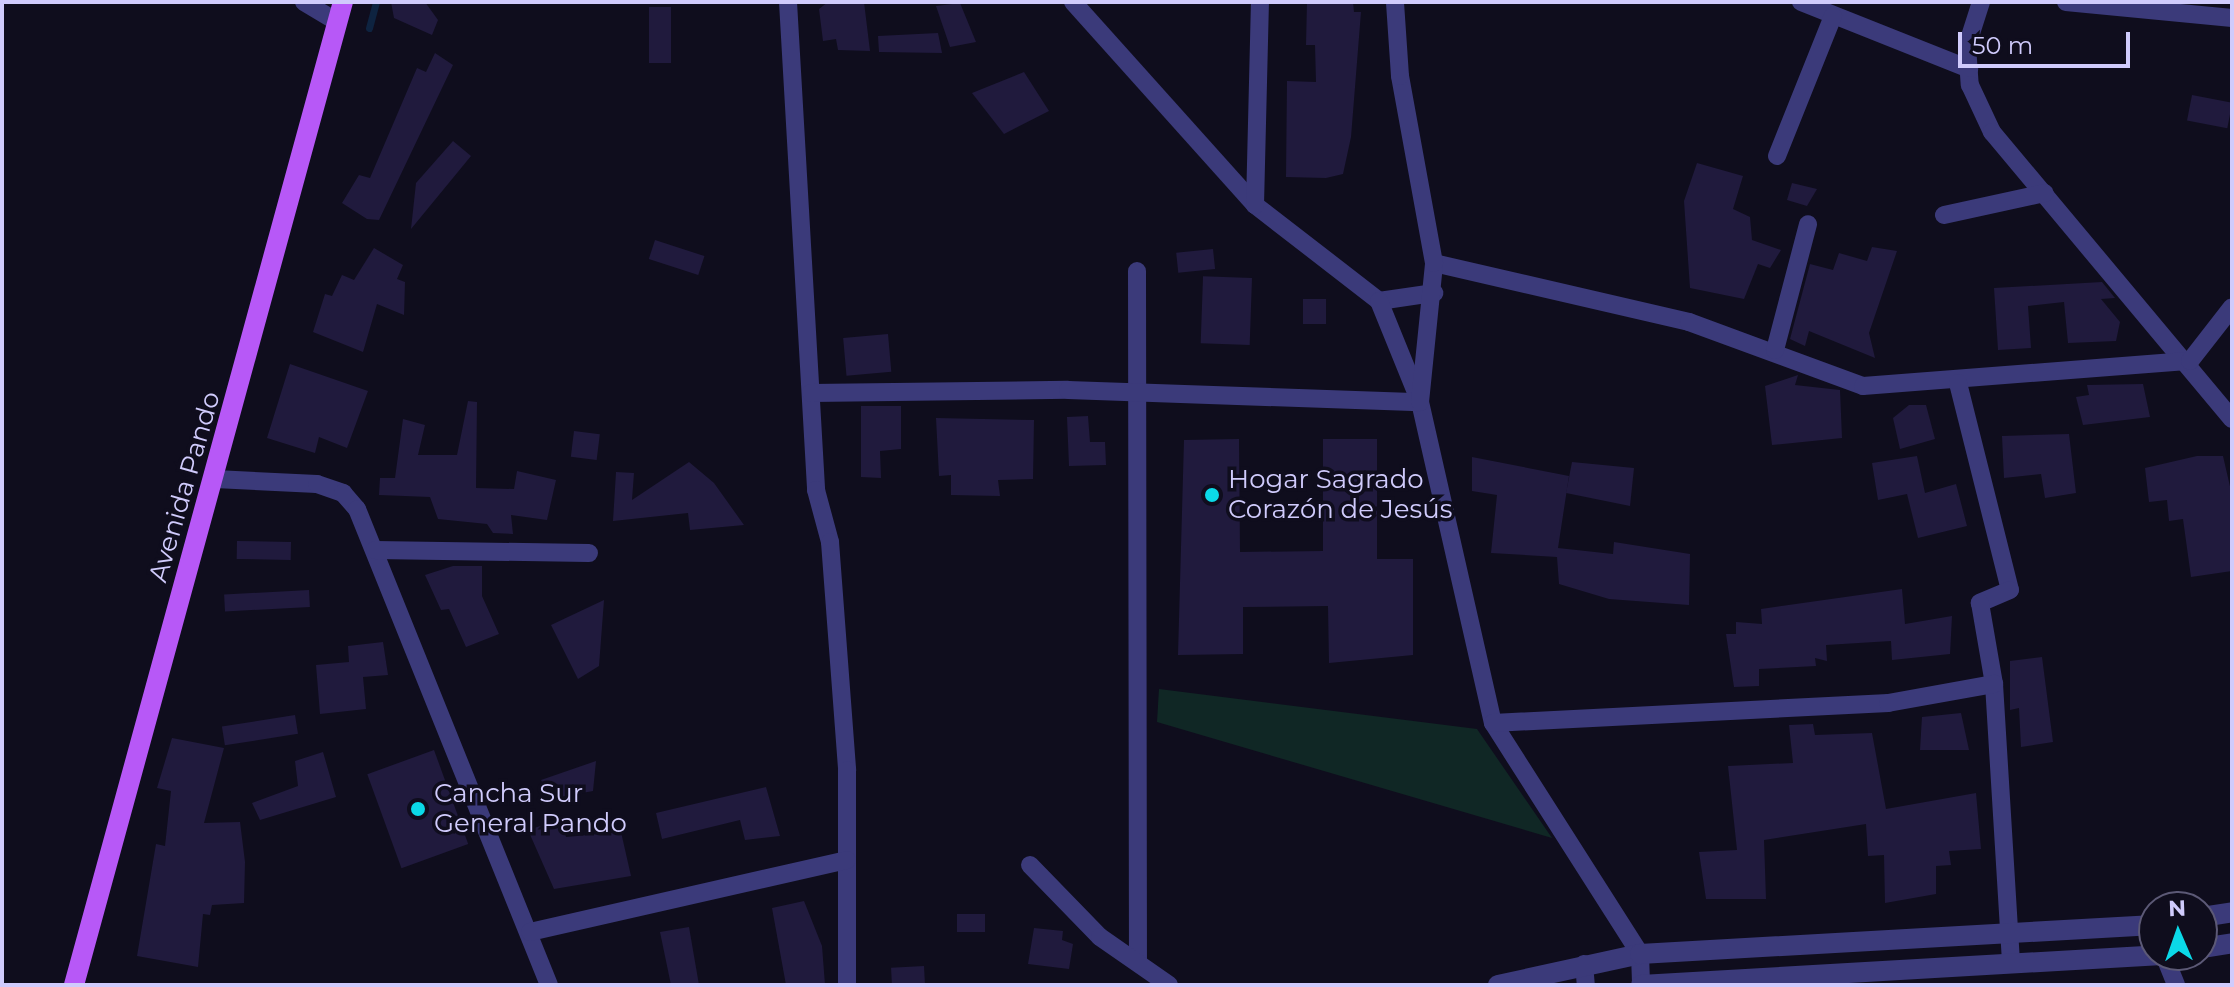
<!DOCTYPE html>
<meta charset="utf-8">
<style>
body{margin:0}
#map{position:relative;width:2234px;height:987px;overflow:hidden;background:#0f0d1d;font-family:Montserrat,sans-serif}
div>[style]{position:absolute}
.green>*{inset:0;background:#102725}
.stream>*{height:7px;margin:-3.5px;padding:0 3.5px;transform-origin:3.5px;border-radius:3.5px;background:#0e2340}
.building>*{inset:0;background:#201a3d;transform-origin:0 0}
.minor>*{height:18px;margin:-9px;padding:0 9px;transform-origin:9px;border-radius:9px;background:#3b3a7a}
.tertiary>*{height:20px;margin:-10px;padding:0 10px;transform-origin:10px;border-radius:10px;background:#3b3a7a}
.primary>*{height:20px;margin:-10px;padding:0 10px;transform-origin:10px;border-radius:10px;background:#b758f7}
.dots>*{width:22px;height:22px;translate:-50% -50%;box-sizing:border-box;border:4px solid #0f0d1d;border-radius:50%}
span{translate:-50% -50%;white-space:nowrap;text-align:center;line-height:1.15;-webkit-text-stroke:7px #0f0d1d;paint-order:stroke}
.poi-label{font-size:26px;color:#d0cbfc}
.left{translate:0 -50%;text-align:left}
.street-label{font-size:26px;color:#d0cbfc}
.frame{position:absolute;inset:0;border:4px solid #d0cbfc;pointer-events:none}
.north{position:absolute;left:2138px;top:891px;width:80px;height:80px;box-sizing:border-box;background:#0f0d1d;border:2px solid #5c5976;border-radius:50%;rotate:358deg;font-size:22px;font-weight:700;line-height:32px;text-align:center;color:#d0cbfc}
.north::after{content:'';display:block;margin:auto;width:28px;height:36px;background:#0bd9e8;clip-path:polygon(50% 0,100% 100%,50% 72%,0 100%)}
.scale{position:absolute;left:1958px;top:32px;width:172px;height:36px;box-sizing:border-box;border:4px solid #d0cbfc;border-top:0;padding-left:10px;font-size:24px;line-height:28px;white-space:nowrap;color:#d0cbfc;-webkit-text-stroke:6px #0f0d1d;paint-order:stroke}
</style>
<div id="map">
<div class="green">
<div style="clip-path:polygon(1159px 689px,1477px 729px,1552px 838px,1157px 722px)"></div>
</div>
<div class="stream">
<div style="left:369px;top:28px;width:27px;rotate:-75deg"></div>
</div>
<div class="building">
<div style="clip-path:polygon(391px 2px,425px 2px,438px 20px,432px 35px,394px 18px)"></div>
<div style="clip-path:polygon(828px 2px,864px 2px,870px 51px,838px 50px,836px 39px,823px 41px,819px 9px)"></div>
<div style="clip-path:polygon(1307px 2px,1353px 2px,1354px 12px,1361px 12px,1351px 137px,1343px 174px,1326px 178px,1286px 177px,1287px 81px,1316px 82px,1315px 45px,1306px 45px)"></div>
<div style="clip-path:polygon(960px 3px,976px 42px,950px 47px,936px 6px)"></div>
<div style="left:649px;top:7px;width:22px;height:56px"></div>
<div style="clip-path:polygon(938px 33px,942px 53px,879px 52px,878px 36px)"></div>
<div style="clip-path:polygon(435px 53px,453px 65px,379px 220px,367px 219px,342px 203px,359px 175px,370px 178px,417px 68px,426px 72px)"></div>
<div style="clip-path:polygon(1024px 72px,1049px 111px,1004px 134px,972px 93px)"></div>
<div style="left:2192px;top:95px;width:41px;height:26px;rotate:11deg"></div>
<div style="clip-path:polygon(453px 141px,471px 156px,411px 229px,416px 183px)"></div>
<div style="clip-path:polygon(1697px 163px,1743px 176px,1733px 209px,1750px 217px,1752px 240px,1781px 250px,1770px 268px,1758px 264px,1744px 299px,1690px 288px,1684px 201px)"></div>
<div style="clip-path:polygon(1792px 183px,1817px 189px,1807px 206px,1787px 200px)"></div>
<div style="left:655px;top:240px;width:52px;height:20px;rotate:18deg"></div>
<div style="clip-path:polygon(1872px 247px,1897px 251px,1869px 333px,1875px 358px,1809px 331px,1805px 346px,1790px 339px,1810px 264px,1833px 270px,1839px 253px,1867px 261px)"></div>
<div style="clip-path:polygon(374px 248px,403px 265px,397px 279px,405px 282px,404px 315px,377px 304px,363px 352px,313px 332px,325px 294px,332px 296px,342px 275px,354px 280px)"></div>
<div style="left:1213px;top:249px;width:20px;height:37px;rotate:84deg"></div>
<div style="left:1252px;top:278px;width:67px;height:49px;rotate:92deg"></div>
<div style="clip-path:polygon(2102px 282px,2115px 298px,2101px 299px,2120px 322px,2116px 341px,2068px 343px,2064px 302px,2028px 306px,2031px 348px,1998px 350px,1994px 288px)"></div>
<div style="left:1326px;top:299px;width:25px;height:23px;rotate:90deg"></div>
<div style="left:888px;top:334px;width:38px;height:45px;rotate:85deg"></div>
<div style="clip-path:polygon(290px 364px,368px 391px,347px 448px,319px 437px,315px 453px,267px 438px)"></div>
<div style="clip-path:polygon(1798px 375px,1795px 385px,1840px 390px,1842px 438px,1772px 445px,1765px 386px)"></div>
<div style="clip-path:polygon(2143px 384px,2150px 417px,2083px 425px,2076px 397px,2089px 395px,2087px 385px)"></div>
<div style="clip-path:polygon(468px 401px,477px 402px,476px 488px,514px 489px,517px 471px,556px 480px,547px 520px,511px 515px,513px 534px,493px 533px,487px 524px,438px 519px,430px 497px,379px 495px,380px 478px,395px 478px,403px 419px,425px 425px,418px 455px,457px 455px)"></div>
<div style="clip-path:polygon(1909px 405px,1926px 405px,1935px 439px,1900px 449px,1893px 418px)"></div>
<div style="clip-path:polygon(861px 406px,901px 406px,901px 449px,880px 451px,881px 478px,861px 477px)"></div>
<div style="clip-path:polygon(1088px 416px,1090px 442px,1105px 442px,1106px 465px,1069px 466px,1067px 417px)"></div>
<div style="clip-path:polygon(936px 418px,1034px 420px,1033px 479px,998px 480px,1000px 496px,951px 495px,951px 475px,939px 476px)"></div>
<div style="left:574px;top:431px;width:26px;height:26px;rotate:7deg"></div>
<div style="clip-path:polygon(2069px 434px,2076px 493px,2045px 498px,2041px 474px,2004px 478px,2002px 436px)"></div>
<div style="clip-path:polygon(1239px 439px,1240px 552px,1323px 551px,1323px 439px,1377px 439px,1377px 559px,1413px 559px,1413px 655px,1329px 663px,1328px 606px,1243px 607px,1243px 654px,1178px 655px,1184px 440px)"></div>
<div style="clip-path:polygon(1917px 456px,1925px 493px,1956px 484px,1967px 526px,1918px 538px,1907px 494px,1878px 500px,1872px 463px)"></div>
<div style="clip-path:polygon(2197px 456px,2223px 456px,2232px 495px,2232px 571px,2191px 577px,2183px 519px,2169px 521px,2167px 500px,2149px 502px,2145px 468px)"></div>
<div style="clip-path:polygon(1472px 457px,1569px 476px,1558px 548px,1613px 554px,1614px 542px,1690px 554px,1689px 605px,1609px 599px,1559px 584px,1557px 557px,1491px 553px,1497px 495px,1472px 491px)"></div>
<div style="clip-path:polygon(689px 462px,714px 483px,744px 525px,690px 530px,688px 513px,613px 521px,616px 472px,634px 473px,632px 500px)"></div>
<div style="clip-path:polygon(1572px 462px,1634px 468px,1630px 506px,1566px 493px)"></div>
<div style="left:237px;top:541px;width:54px;height:18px;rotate:1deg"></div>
<div style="clip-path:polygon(453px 566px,482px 566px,482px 596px,499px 634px,466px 647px,449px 609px,441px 610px,425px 575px)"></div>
<div style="clip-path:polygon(1902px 589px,1905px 624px,1952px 616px,1950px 654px,1892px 660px,1891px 641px,1826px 645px,1827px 661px,1815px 658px,1816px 666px,1759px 669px,1759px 686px,1734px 687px,1726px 634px,1736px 634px,1736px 622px,1762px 624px,1761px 609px)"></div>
<div style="left:309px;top:590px;width:17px;height:85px;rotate:87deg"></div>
<div style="clip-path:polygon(604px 600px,599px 666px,578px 679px,551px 625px)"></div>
<div style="clip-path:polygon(383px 642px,388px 675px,363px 677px,366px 709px,320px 714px,316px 665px,349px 662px,348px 646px)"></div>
<div style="clip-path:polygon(2042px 657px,2053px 742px,2021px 747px,2019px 708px,2010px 710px,2010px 661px)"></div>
<div style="clip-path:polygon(1961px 713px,1969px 750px,1920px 750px,1922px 717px)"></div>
<div style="left:295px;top:715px;width:19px;height:74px;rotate:81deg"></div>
<div style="clip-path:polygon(1813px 724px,1815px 735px,1872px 733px,1886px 809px,1976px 793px,1981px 849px,1949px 851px,1951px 865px,1936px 866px,1936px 894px,1885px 903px,1884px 855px,1868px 856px,1866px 824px,1764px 840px,1766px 899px,1706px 899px,1699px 852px,1737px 850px,1728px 766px,1793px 763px,1789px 725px)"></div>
<div style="clip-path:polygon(172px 738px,224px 748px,204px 823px,240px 822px,245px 862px,244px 903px,212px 905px,210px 915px,203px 914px,198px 967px,137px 956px,156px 844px,165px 846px,171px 791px,157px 788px)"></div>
<div style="left:434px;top:750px;width:100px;height:71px;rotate:70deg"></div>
<div style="clip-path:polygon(323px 752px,336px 797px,260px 820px,252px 803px,298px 786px,295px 761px)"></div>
<div style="clip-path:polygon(596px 761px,593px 791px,550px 799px,541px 780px)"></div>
<div style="clip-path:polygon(766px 787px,780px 836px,745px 840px,740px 820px,662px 839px,656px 813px)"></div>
<div style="clip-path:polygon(562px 819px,566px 837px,621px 832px,631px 876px,554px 889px,528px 830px)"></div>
<div style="clip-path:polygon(804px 901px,822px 946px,825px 985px,786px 985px,772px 908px)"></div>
<div style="left:957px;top:914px;width:28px;height:18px"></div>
<div style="clip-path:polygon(689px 927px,699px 985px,671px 985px,660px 932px)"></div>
<div style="clip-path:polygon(1034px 928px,1063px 931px,1062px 940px,1073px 944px,1069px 969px,1028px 964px)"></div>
<div style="left:924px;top:966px;width:19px;height:33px;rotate:87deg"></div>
</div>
<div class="minor">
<div style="left:304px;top:2px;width:39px;rotate:31deg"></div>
<div style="left:788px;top:2px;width:489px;rotate:86.7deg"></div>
<div style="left:816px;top:490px;width:54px;rotate:74.9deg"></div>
<div style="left:830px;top:542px;width:229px;rotate:85.7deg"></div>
<div style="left:847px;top:770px;width:215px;rotate:90deg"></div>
<div style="left:1073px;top:2px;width:273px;rotate:48.1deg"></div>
<div style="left:1255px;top:205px;width:157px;rotate:37.7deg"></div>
<div style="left:1379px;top:301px;width:56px;rotate:-8.3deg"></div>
<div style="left:1801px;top:2px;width:181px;rotate:21.7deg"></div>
<div style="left:1981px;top:2px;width:46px;rotate:107.7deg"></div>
<div style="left:1967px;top:46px;width:39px;rotate:86deg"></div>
<div style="left:1970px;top:85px;width:52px;rotate:64.9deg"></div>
<div style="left:1992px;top:132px;width:374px;rotate:50.1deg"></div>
<div style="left:2066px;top:2px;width:167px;rotate:5.5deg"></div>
<div style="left:1777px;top:156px;width:151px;rotate:-68.2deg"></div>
<div style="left:1255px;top:205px;width:203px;rotate:-88.6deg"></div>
<div style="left:1944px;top:215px;width:103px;rotate:-12.3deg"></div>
<div style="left:1434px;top:263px;width:262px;rotate:13deg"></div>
<div style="left:1689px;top:322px;width:185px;rotate:20.2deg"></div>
<div style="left:1863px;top:386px;width:328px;rotate:-4.4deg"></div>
<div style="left:2190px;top:361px;width:68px;rotate:-52.1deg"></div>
<div style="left:1137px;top:271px;width:692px;rotate:89.92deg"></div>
<div style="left:1379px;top:301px;width:109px;rotate:67.9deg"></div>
<div style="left:1420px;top:402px;width:329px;rotate:77.2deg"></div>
<div style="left:1493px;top:723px;width:274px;rotate:57.5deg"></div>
<div style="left:1640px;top:954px;width:31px;rotate:88deg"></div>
<div style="left:1775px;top:350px;width:130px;rotate:-75.3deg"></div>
<div style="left:1958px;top:383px;width:213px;rotate:75.9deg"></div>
<div style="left:2010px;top:590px;width:33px;rotate:157deg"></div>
<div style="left:1980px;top:603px;width:82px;rotate:80.2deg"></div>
<div style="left:1994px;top:684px;width:279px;rotate:86.5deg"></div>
<div style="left:811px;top:393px;width:257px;rotate:-0.7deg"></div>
<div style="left:1068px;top:390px;width:352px;rotate:2deg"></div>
<div style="left:1420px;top:402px;width:140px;rotate:-84.2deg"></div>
<div style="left:1434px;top:263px;width:190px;rotate:-100.3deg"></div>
<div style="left:1400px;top:76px;width:74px;rotate:-93.9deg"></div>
<div style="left:215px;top:479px;width:102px;rotate:2.8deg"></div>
<div style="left:317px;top:484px;width:28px;rotate:19deg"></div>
<div style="left:343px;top:493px;width:21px;rotate:49deg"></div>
<div style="left:357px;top:509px;width:513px;rotate:68.03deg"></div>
<div style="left:375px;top:550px;width:214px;rotate:0.8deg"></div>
<div style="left:1493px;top:723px;width:396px;rotate:-2.9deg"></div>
<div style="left:1888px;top:703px;width:108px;rotate:-10.2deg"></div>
<div style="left:1030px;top:865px;width:100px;rotate:45.8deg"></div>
<div style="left:1100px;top:937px;width:84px;rotate:34.8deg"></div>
<div style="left:530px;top:932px;width:325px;rotate:-12.8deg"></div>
<div style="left:2164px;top:955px;width:32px;rotate:68deg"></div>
<div style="left:1584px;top:964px;width:21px;rotate:85deg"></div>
</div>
<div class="tertiary">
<div style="left:2202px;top:917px;width:30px;rotate:-9deg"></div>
<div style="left:2202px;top:948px;width:30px;rotate:-9deg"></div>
<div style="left:1498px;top:985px;width:145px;rotate:-12.3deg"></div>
<div style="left:1640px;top:954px;width:515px;rotate:-3.23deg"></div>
<div style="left:1641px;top:985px;width:522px;rotate:-3.3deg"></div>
</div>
<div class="primary">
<div style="left:74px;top:985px;width:1019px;rotate:-74.7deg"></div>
</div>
<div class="dots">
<div style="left:1212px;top:495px;background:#0bd9e8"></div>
<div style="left:418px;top:809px;background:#0bd9e8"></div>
</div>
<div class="poi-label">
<span class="left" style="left:1228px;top:495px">Hogar Sagrado<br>Corazón de Jesús</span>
<span class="left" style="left:434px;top:809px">Cancha Sur<br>General Pando</span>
</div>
<div class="street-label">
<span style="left:185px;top:487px;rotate:-74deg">Avenida Pando</span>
</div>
<div class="frame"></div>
<div class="north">N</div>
<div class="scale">50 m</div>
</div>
